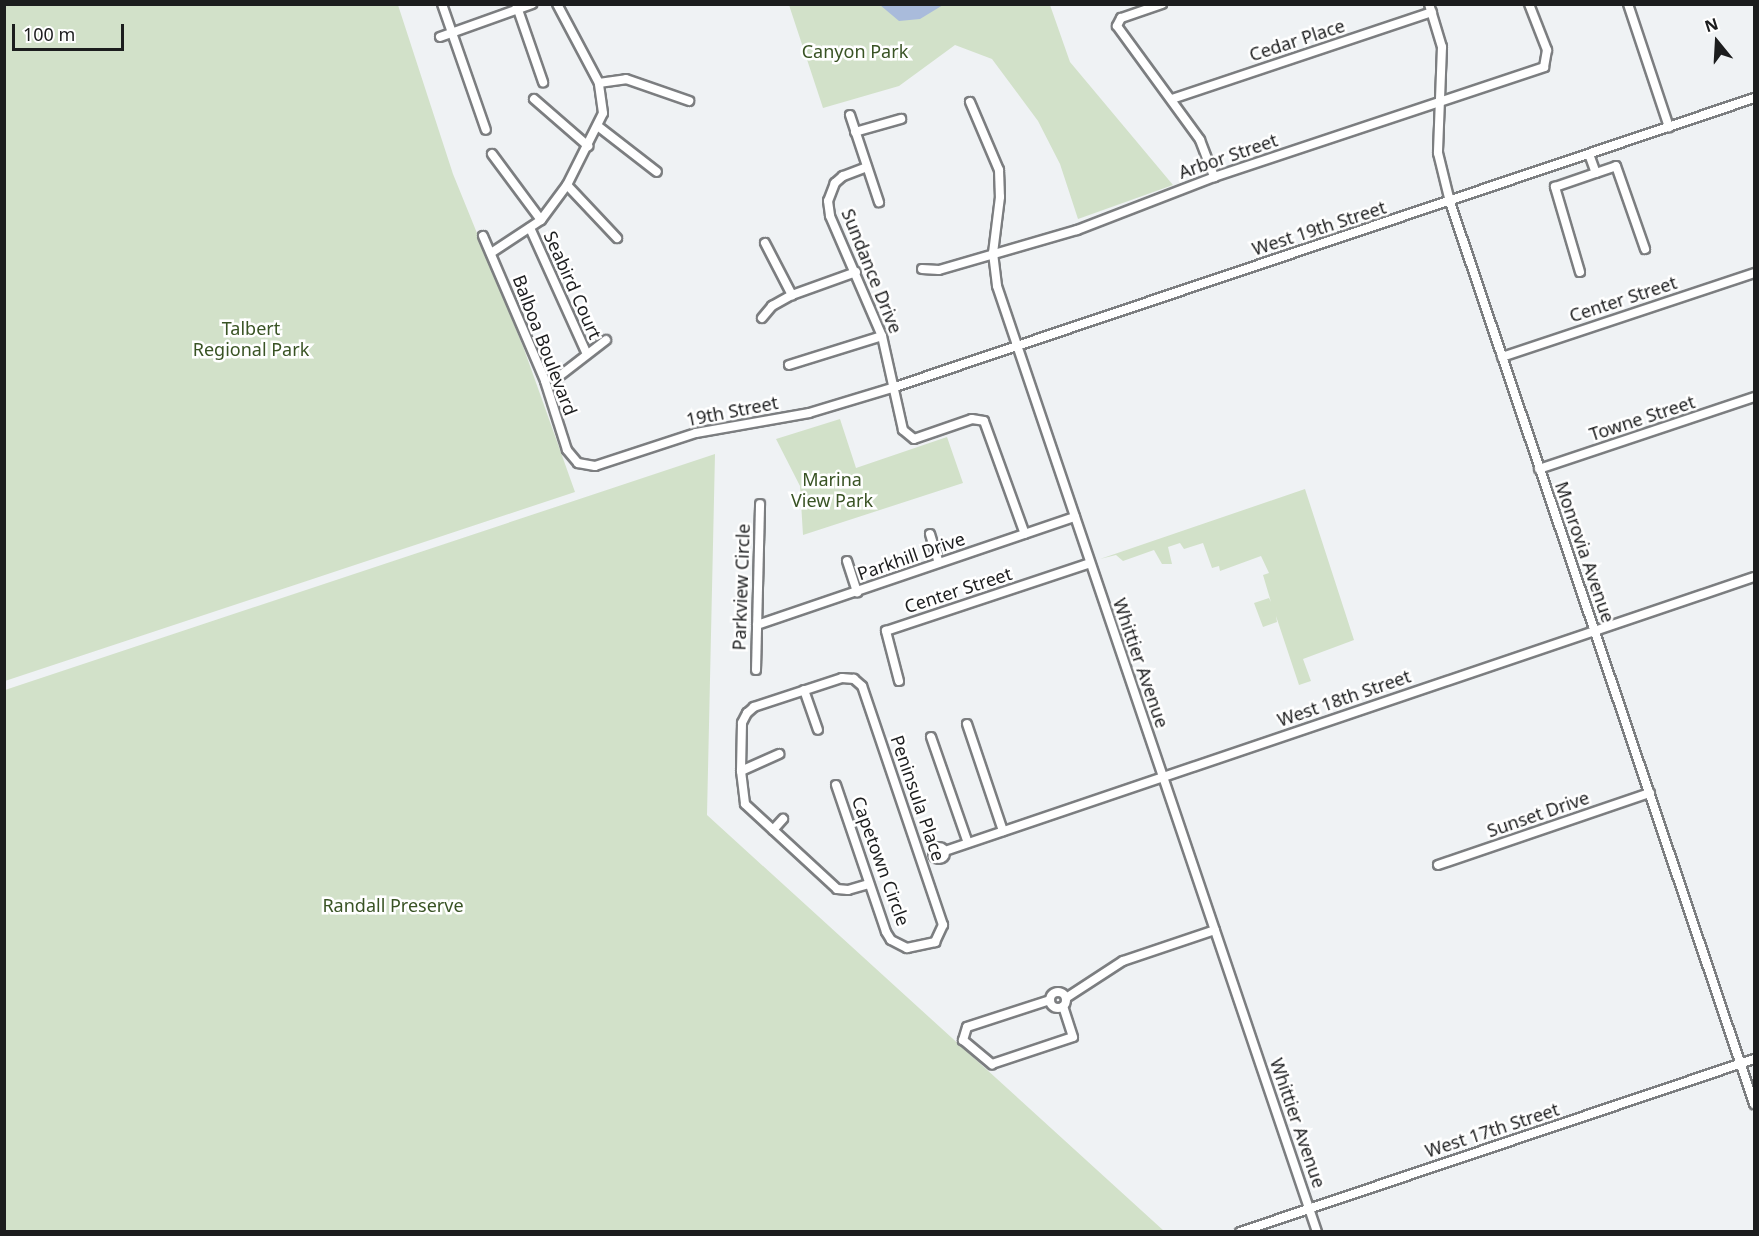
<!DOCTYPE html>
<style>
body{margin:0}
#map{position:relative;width:1759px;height:1236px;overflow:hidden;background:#eff2f4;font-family:"Noto Sans",sans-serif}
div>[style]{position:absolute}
.green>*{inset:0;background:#d2e1c9}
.water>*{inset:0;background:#a9bbdb}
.roads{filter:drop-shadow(2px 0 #7c7e80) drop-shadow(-2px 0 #7c7e80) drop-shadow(0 2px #7c7e80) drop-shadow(0 -2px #7c7e80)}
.minor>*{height:8px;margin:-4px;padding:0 4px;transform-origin:4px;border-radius:4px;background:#fff}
.minor>.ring{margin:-4px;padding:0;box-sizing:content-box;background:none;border:8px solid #fff;border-radius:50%}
span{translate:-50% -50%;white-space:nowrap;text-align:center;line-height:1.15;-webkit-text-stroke:5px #fff;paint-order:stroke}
.street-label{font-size:18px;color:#1c1d1e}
.park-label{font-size:18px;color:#395324}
.frame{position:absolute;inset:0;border:6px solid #1c1d1e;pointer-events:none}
.north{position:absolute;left:1687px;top:12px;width:60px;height:60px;-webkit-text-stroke:4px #fff;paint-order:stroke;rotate:342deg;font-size:16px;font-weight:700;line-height:24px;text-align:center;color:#1c1d1e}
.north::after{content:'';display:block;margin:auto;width:21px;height:27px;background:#1c1d1e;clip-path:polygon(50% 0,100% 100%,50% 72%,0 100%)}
.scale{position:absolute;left:12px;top:24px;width:112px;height:27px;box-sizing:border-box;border:3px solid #1c1d1e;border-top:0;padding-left:8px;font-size:18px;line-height:21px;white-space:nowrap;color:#1c1d1e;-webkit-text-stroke:4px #fff;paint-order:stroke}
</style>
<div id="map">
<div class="green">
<div style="clip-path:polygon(4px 5px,398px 5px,453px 174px,524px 349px,575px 492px,5px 681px)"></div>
<div style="clip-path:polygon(789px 5px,1050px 5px,1070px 62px,1173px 185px,1078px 219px,1060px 164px,1038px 121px,992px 59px,955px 45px,899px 86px,823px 108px)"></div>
<div style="clip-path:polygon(840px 419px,856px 468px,947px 437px,963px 483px,803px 535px,800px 486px,776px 439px)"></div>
<div style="clip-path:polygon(715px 454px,707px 815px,1164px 1231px,5px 1231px,5px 690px)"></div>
<div style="clip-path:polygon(1305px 489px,1354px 640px,1303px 659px,1311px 681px,1299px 685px,1276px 616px,1277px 622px,1263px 627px,1254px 603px,1269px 598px,1271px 602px,1263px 575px,1269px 573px,1261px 556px,1220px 571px,1219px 566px,1212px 568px,1203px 543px,1184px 549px,1180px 543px,1168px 547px,1172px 564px,1162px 564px,1154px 550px,1123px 561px,1116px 555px,1100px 559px)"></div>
</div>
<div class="water">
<div style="clip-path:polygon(880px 5px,943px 5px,920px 19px,899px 21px)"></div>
</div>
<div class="roads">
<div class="minor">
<div style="left:442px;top:4px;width:133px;rotate:70.8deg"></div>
<div style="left:516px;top:4px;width:83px;rotate:70.9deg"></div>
<div style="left:1162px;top:4px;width:43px;rotate:161.1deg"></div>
<div style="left:1121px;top:18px;width:9px;rotate:117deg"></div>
<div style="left:1117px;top:26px;width:141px;rotate:53.9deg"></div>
<div style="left:1200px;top:140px;width:40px;rotate:69deg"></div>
<div style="left:1429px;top:4px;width:45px;rotate:73.2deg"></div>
<div style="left:1442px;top:47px;width:106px;rotate:92.2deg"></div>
<div style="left:1438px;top:153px;width:50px;rotate:76.2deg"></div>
<div style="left:1450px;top:202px;width:952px;rotate:71.37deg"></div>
<div style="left:1628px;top:4px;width:130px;rotate:71.6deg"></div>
<div style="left:440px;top:37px;width:98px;rotate:-19.7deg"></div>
<div style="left:599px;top:83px;width:27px;rotate:-8deg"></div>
<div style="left:626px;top:79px;width:67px;rotate:19.2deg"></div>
<div style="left:534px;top:99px;width:72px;rotate:41deg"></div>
<div style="left:1172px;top:99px;width:274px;rotate:-18.5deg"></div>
<div style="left:970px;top:102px;width:74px;rotate:66.9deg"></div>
<div style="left:999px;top:170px;width:27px;rotate:88deg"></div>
<div style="left:1000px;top:197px;width:56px;rotate:97.1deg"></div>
<div style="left:993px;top:253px;width:33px;rotate:83deg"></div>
<div style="left:997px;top:286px;width:999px;rotate:71.31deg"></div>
<div style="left:850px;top:115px;width:92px;rotate:71.6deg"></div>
<div style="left:599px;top:127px;width:73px;rotate:37.8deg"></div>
<div style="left:855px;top:132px;width:48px;rotate:-15.8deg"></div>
<div style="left:492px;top:154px;width:82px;rotate:53.4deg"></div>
<div style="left:1589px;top:154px;width:20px;rotate:70deg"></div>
<div style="left:867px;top:167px;width:26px;rotate:159deg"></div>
<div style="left:843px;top:176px;width:11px;rotate:139deg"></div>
<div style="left:835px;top:183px;width:19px;rotate:111deg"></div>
<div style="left:828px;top:201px;width:15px;rotate:82deg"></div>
<div style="left:830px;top:216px;width:131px;rotate:66.6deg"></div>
<div style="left:882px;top:336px;width:96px;rotate:77.4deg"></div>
<div style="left:903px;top:430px;width:14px;rotate:39deg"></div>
<div style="left:914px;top:439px;width:61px;rotate:-19deg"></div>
<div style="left:972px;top:419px;width:12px;rotate:9deg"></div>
<div style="left:984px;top:421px;width:120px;rotate:70.1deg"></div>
<div style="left:567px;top:185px;width:73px;rotate:46.7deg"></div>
<div style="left:530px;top:228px;width:138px;rotate:65.7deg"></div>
<div style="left:483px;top:236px;width:158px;rotate:66.8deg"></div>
<div style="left:545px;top:381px;width:72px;rotate:72.3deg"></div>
<div style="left:567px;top:450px;width:17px;rotate:50deg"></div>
<div style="left:578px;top:463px;width:17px;rotate:10deg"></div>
<div style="left:595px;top:466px;width:106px;rotate:-18.1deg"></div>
<div style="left:696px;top:433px;width:115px;rotate:-10deg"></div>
<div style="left:809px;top:413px;width:87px;rotate:-16.8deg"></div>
<div style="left:892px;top:388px;width:909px;rotate:-18.59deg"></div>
<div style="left:765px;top:243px;width:59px;rotate:62.6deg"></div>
<div style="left:491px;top:253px;width:60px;rotate:-33.4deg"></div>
<div style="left:541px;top:220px;width:44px;rotate:-53.4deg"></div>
<div style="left:567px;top:185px;width:80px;rotate:-63.4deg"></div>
<div style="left:603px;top:113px;width:30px;rotate:-98deg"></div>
<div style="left:599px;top:83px;width:89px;rotate:-118deg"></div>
<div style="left:922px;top:269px;width:17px;rotate:3deg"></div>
<div style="left:939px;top:270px;width:144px;rotate:-16.2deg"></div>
<div style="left:1077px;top:230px;width:147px;rotate:-21.1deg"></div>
<div style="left:1214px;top:177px;width:348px;rotate:-18.4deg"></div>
<div style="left:1544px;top:67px;width:17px;rotate:-80deg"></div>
<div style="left:1547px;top:50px;width:49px;rotate:-111.4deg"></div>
<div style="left:1580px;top:272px;width:89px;rotate:-106.4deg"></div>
<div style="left:1555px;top:187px;width:43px;rotate:-18.9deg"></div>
<div style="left:1596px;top:173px;width:21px;rotate:-19deg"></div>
<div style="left:1616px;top:166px;width:88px;rotate:70.7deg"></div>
<div style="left:762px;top:318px;width:16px;rotate:-50deg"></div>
<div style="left:772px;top:306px;width:23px;rotate:-29deg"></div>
<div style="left:792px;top:295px;width:68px;rotate:-19.8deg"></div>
<div style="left:1502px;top:357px;width:266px;rotate:-18.4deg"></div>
<div style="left:789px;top:365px;width:97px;rotate:-17.3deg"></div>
<div style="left:557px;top:378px;width:62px;rotate:-37.8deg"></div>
<div style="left:1539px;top:469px;width:227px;rotate:-18.5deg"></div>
<div style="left:930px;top:534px;width:30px;rotate:73deg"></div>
<div style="left:847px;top:561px;width:33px;rotate:72deg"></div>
<div style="left:757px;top:625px;width:336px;rotate:-18.8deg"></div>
<div style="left:756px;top:670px;width:166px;rotate:-88.6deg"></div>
<div style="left:899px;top:681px;width:52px;rotate:-104.6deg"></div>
<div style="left:886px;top:631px;width:215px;rotate:-18.4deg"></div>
<div style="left:804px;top:690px;width:42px;rotate:70.7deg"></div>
<div style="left:967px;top:724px;width:113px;rotate:71.4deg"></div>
<div style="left:931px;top:737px;width:112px;rotate:70.8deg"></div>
<div style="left:741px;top:771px;width:42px;rotate:-24.1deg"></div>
<div style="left:836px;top:785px;width:155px;rotate:71.2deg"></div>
<div style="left:886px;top:932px;width:9px;rotate:58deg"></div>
<div style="left:891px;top:940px;width:18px;rotate:27deg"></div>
<div style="left:907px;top:948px;width:29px;rotate:-12deg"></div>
<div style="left:935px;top:942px;width:19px;rotate:-65deg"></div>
<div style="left:943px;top:925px;width:252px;rotate:-108.7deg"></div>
<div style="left:862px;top:686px;width:11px;rotate:-139deg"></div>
<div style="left:854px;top:679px;width:12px;rotate:-175deg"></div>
<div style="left:842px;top:678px;width:93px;rotate:161.8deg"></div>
<div style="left:754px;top:707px;width:9px;rotate:139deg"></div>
<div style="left:747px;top:713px;width:11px;rotate:117deg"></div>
<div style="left:742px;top:723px;width:48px;rotate:91.2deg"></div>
<div style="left:741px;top:771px;width:33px;rotate:83deg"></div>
<div style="left:745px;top:804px;width:125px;rotate:42.7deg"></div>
<div style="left:837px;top:889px;width:11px;rotate:5deg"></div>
<div style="left:848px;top:890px;width:22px;rotate:-16deg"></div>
<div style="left:773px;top:830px;width:15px;rotate:-48deg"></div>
<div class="ring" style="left:933px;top:847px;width:4px;height:4px"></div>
<div style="left:945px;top:851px;width:854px;rotate:-18.71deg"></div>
<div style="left:1438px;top:865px;width:224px;rotate:-18.8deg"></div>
<div class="ring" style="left:1050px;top:992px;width:8px;height:8px"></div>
<div style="left:1066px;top:998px;width:68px;rotate:-33deg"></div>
<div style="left:1123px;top:961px;width:97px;rotate:-18.6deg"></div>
<div style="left:1050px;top:1000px;width:87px;rotate:162deg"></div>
<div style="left:967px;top:1027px;width:14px;rotate:107deg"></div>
<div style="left:963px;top:1040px;width:38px;rotate:40deg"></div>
<div style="left:992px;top:1064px;width:85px;rotate:-18.4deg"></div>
<div style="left:1073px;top:1037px;width:32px;rotate:-108deg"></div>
<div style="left:1240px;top:1232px;width:542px;rotate:-18.6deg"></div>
</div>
</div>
<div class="street-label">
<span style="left:1297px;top:40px;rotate:-18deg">Cedar Place</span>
<span style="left:1228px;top:156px;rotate:-19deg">Arbor Street</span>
<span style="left:1319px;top:228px;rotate:-18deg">West 19th Street</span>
<span style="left:872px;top:271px;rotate:68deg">Sundance Drive</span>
<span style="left:573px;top:285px;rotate:66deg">Seabird Court</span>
<span style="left:1623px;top:299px;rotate:-18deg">Center Street</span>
<span style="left:545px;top:345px;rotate:69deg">Balboa Boulevard</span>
<span style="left:732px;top:411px;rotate:-11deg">19th Street</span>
<span style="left:1642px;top:418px;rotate:-18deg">Towne Street</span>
<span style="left:1585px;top:552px;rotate:71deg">Monrovia Avenue</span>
<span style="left:911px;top:556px;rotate:-19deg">Parkhill Drive</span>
<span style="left:741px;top:587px;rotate:-88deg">Parkview Circle</span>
<span style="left:958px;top:590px;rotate:-18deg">Center Street</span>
<span style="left:1141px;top:663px;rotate:71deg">Whittier Avenue</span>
<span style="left:1344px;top:698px;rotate:-19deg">West 18th Street</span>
<span style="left:918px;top:798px;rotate:71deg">Peninsula Place</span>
<span style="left:1538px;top:814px;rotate:-19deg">Sunset Drive</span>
<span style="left:881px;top:861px;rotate:70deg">Capetown Circle</span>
<span style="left:1298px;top:1123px;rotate:71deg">Whittier Avenue</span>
<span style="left:1492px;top:1130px;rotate:-18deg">West 17th Street</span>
</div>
<div class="park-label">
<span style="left:855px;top:51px">Canyon Park</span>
<span style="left:251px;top:339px">Talbert<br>Regional Park</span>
<span style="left:832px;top:490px">Marina<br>View Park</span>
<span style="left:393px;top:905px">Randall Preserve</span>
</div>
<div class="frame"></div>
<div class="north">N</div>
<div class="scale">100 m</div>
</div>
